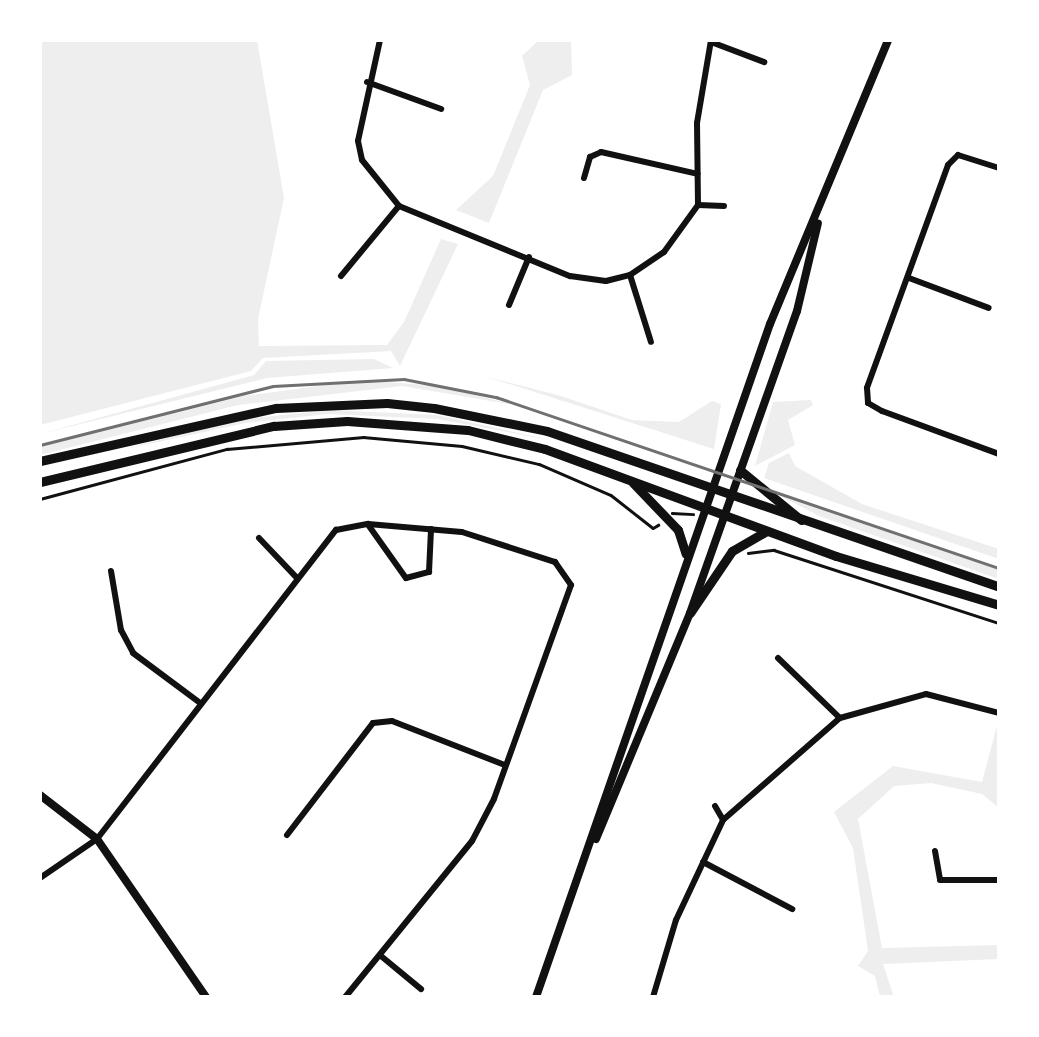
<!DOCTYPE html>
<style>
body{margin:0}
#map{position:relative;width:1039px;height:1037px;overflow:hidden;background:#fff;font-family:Roboto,sans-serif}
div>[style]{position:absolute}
.green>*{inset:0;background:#eee}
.path>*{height:2.5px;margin:-1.25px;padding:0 1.25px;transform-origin:1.25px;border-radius:1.25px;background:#111}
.minor>*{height:6px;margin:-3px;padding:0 3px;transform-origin:3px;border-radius:3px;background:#111}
.tertiary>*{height:8px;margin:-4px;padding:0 4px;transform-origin:4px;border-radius:4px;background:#111}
.secondary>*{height:9px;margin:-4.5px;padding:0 4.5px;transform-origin:4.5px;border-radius:4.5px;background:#111}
.tram>*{height:2.5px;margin:-1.25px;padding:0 1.25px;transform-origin:1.25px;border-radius:1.25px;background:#707070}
span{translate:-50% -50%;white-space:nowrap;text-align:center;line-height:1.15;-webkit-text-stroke:9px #fff;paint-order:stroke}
.frame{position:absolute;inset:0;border:42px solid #fff;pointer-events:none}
</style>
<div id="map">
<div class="green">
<div style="clip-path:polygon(40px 40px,257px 40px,284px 198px,258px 319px,259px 346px,387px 345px,404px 322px,441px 239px,458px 244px,400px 366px,391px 351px,263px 358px,251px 371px,40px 425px)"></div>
<div style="clip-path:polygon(539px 40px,571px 40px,572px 75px,543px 90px,489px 223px,456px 210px,493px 176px,530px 85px,522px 56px)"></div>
<div style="clip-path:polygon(374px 359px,393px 368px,267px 378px,40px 434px,254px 375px,266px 361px)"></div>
<div style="clip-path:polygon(484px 376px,561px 396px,632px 420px,679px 422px,712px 401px,721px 404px,714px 449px)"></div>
<div style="clip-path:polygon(362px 380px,439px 386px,515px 405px,402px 386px,238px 405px,40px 455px,40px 447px,244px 396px)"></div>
<div style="clip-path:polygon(811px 400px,813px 405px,788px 420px,795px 445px,755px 466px,773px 402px)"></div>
<div style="clip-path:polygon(329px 410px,437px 415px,555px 441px,437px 419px,328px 414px,246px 423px,121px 450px,236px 420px)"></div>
<div style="clip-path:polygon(789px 453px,795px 466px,862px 504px,999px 549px,999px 559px,764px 478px,769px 463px)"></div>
<div style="clip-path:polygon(779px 495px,999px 570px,999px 579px,819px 516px)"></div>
<div style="clip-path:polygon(999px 718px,999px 808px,982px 794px,931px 783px,894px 786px,858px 819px,882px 948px,999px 945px,999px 959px,883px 964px,894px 997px,880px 997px,875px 976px,858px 966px,868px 951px,853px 848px,834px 812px,893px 766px,982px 782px)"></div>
</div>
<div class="path">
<div style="left:40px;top:499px;width:194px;rotate:-15deg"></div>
<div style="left:227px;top:449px;width:137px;rotate:-5deg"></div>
<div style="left:363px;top:437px;width:99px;rotate:5.2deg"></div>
<div style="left:462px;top:446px;width:79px;rotate:13.2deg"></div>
<div style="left:539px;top:464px;width:78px;rotate:23.3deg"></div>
<div style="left:611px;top:495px;width:53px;rotate:38.2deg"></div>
<div style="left:653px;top:528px;width:6px;rotate:-31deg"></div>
<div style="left:672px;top:513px;width:21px;rotate:3deg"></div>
<div style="left:748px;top:553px;width:26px;rotate:-7deg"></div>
<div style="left:774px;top:550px;width:237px;rotate:18deg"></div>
</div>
<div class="minor">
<div style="left:380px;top:40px;width:103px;rotate:102.3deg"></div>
<div style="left:358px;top:141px;width:19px;rotate:78deg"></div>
<div style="left:362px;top:160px;width:59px;rotate:51.2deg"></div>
<div style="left:399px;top:206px;width:185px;rotate:22.3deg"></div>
<div style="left:570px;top:276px;width:36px;rotate:8deg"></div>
<div style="left:606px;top:281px;width:25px;rotate:-14deg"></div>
<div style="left:630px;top:275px;width:41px;rotate:-34.1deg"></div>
<div style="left:664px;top:252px;width:58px;rotate:-54.1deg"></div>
<div style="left:698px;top:205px;width:82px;rotate:-90.7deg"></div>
<div style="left:697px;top:123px;width:84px;rotate:-80.4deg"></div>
<div style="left:711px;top:42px;width:57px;rotate:20.7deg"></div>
<div style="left:367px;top:82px;width:79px;rotate:20deg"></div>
<div style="left:999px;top:168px;width:43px;rotate:-162.4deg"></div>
<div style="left:958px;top:155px;width:14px;rotate:135deg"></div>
<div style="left:948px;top:165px;width:237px;rotate:110deg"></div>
<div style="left:867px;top:388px;width:15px;rotate:86deg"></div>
<div style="left:868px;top:403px;width:16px;rotate:30deg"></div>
<div style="left:882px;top:411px;width:125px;rotate:20.2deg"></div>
<div style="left:584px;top:178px;width:22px;rotate:-74deg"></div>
<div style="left:590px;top:157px;width:12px;rotate:-24deg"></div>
<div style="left:601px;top:152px;width:99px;rotate:12.8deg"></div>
<div style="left:698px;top:205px;width:26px;rotate:2deg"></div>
<div style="left:630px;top:275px;width:70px;rotate:72.6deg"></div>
<div style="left:341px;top:276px;width:91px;rotate:-50.4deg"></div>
<div style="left:909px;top:278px;width:85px;rotate:20.6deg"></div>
<div style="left:509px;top:305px;width:52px;rotate:-67.4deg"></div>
<div style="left:369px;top:526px;width:64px;rotate:54.6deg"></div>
<div style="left:406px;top:578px;width:24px;rotate:-15deg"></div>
<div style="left:429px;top:572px;width:43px;rotate:-87.3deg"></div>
<div style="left:259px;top:538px;width:54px;rotate:46.5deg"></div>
<div style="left:111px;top:571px;width:60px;rotate:80.4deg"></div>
<div style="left:121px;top:630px;width:26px;rotate:62deg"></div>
<div style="left:133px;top:653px;width:84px;rotate:36.7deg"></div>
<div style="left:778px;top:658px;width:86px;rotate:44.1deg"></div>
<div style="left:715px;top:806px;width:16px;rotate:60deg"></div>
<div style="left:287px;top:835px;width:141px;rotate:-52.5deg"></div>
<div style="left:373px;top:723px;width:19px;rotate:-6deg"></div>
<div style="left:392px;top:721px;width:121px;rotate:21.3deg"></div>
<div style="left:935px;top:851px;width:29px;rotate:80deg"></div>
<div style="left:940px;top:880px;width:59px"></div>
<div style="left:703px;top:862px;width:101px;rotate:27.8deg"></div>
<div style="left:40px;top:878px;width:69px;rotate:-34.4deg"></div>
<div style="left:97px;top:839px;width:391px;rotate:-52.3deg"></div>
<div style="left:336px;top:530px;width:33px;rotate:-11deg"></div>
<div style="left:368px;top:524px;width:94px;rotate:4.9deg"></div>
<div style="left:462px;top:532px;width:98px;rotate:17.9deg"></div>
<div style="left:555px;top:562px;width:28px;rotate:55deg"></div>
<div style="left:571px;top:585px;width:227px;rotate:109.8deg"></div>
<div style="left:494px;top:799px;width:47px;rotate:117.6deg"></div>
<div style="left:472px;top:841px;width:201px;rotate:129.1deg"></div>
<div style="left:381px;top:956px;width:52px;rotate:39.5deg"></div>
<div style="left:653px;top:997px;width:80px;rotate:-73.4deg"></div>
<div style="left:676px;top:920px;width:110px;rotate:-64.8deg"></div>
<div style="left:723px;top:820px;width:155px;rotate:-41.1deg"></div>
<div style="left:840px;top:718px;width:89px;rotate:-15.6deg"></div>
<div style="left:926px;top:694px;width:75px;rotate:14.6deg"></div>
</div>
<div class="tertiary">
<div style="left:40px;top:795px;width:72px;rotate:37.7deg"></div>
<div style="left:97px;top:839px;width:192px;rotate:55.4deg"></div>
<div style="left:596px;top:839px;width:245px;rotate:-67.4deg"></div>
<div style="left:690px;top:613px;width:320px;rotate:-70.5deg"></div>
<div style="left:797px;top:311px;width:90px;rotate:-76.6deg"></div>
<div style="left:536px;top:997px;width:713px;rotate:-70.83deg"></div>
<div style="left:770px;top:324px;width:308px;rotate:-67.4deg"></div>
</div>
<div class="secondary">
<div style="left:40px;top:461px;width:242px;rotate:-12.7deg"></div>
<div style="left:276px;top:408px;width:111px;rotate:-2.6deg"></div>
<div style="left:387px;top:403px;width:47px;rotate:6.1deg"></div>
<div style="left:434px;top:408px;width:115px;rotate:11.5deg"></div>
<div style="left:547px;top:431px;width:478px;rotate:19deg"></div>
<div style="left:740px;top:470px;width:79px;rotate:39.3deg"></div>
<div style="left:40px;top:482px;width:241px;rotate:-13.5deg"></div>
<div style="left:274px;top:426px;width:73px;rotate:-3.9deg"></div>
<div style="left:347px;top:421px;width:121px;rotate:4.3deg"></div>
<div style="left:468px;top:430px;width:79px;rotate:13.9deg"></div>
<div style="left:545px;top:449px;width:310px;rotate:20.2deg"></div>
<div style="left:836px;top:556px;width:170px;rotate:16.7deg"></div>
<div style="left:633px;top:483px;width:65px;rotate:46.2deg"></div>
<div style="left:678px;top:530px;width:25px;rotate:72deg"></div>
<div style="left:690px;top:613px;width:75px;rotate:-55.9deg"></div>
<div style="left:732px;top:551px;width:39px;rotate:-30deg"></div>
</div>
<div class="tram">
<div style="left:40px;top:445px;width:240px;rotate:-14.2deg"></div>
<div style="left:273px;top:386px;width:131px;rotate:-3.1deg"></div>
<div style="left:404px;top:379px;width:94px;rotate:11.1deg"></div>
<div style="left:496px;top:397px;width:531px;rotate:18.78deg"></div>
</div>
<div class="frame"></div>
</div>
